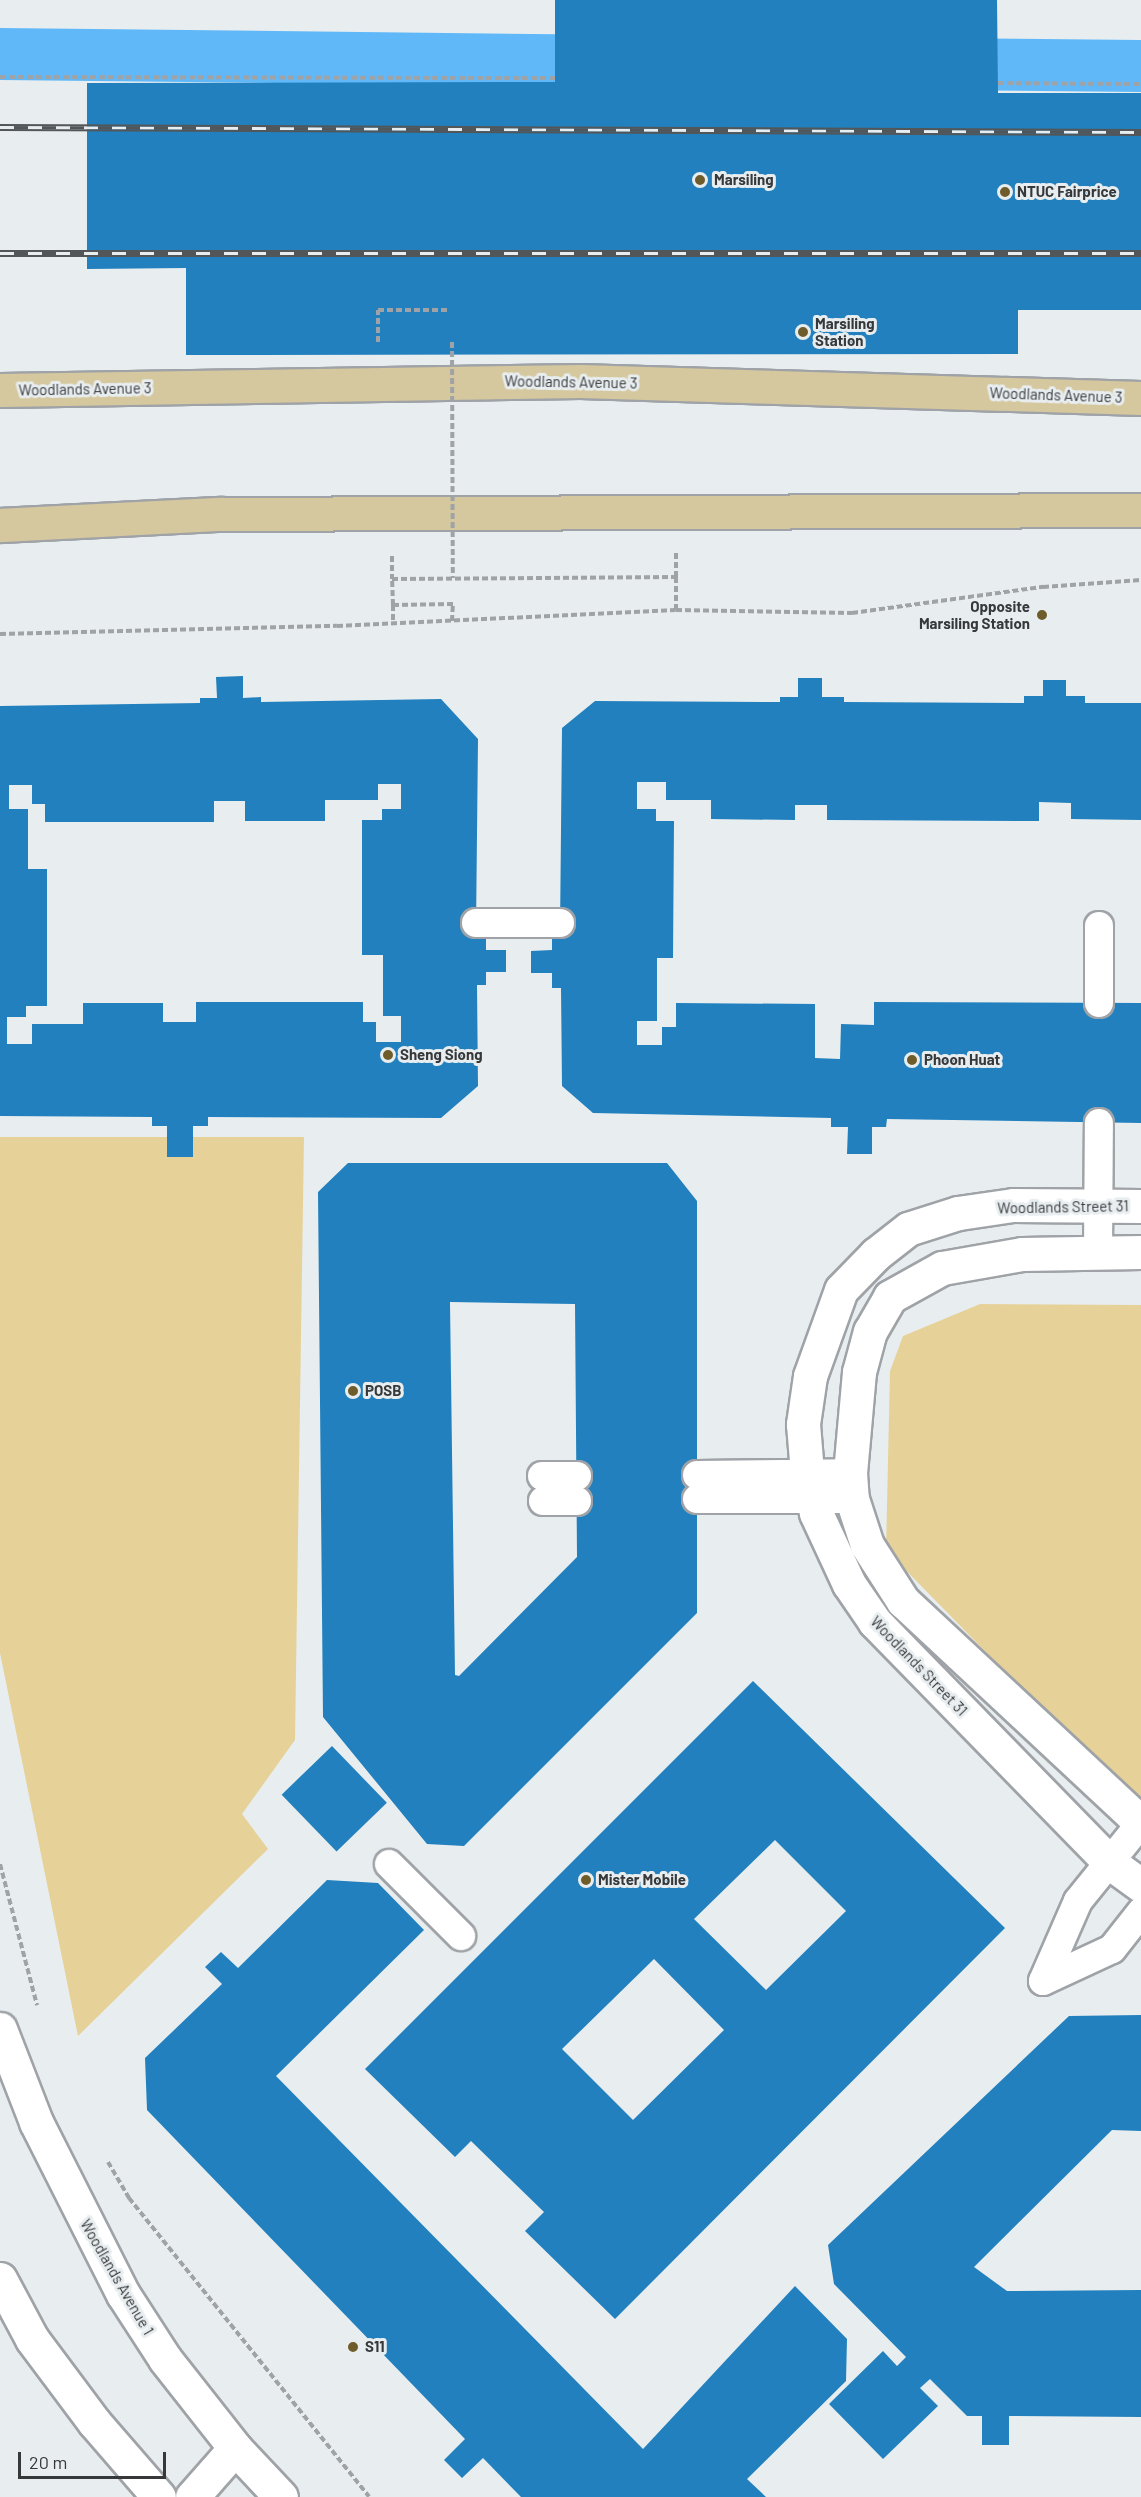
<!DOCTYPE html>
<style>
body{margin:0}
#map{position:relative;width:1141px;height:2497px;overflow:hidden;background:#e8edf0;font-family:Barlow,sans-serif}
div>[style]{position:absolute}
.green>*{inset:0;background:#e6d299}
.canal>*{height:52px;margin:-26px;padding:0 26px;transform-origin:26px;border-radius:26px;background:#60b8f8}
.building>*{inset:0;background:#2180bd;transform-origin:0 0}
.path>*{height:4px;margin-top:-2px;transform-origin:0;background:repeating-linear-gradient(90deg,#9fa3a6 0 6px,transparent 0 9px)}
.roads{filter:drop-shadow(2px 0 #9fa3a7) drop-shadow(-2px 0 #9fa3a7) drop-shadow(0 2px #9fa3a7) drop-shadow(0 -2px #9fa3a7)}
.lane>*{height:28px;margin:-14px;padding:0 14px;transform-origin:14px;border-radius:14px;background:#fff}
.street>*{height:33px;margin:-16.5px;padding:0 16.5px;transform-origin:16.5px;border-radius:16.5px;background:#fff}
.secondary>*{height:33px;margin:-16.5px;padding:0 16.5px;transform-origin:16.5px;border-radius:16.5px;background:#fff}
.primary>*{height:33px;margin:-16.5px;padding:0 16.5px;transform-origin:16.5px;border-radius:16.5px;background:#d6c89e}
.rail>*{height:7px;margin-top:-3.5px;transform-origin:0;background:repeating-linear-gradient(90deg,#e8edf0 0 14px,#535658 0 28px);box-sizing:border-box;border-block:2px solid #535658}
.path-bridge>*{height:4px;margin-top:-2px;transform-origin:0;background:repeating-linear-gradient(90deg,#9fa3a6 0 6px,transparent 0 9px)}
.dots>*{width:16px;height:16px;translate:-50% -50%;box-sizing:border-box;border:3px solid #e8edf0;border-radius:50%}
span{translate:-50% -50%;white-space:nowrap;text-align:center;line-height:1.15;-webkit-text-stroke:6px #e8edf0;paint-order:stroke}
.poi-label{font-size:15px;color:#36383a;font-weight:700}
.left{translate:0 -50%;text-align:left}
.right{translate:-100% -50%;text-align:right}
.street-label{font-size:15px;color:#36383a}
.scale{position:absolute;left:18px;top:2452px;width:148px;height:27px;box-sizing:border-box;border:3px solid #36383a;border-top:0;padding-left:8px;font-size:18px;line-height:21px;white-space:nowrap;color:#36383a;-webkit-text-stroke:4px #e8edf0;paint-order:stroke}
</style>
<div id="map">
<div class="green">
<div style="clip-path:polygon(0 1137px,304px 1137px,295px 1740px,242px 1814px,268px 1849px,78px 2036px,0 1653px)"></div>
<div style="clip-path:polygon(980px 1304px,1141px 1305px,1141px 1811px,886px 1550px,890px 1371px,903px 1336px)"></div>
</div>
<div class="canal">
<div style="left:0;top:54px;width:628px;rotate:0.64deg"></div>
<div style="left:925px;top:64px;width:216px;rotate:0.5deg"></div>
</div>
<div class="building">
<div style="clip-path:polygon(555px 0,997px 0,998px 93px,1141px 93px,1141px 310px,1018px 310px,1018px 354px,186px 355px,186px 268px,87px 269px,87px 83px,555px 82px)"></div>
<div style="clip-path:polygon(evenodd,243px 676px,243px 698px,261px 697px,261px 702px,441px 699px,478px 739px,476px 929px,486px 929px,486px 950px,506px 950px,506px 972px,486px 972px,486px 985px,477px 985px,478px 1086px,441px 1118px,208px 1117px,208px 1126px,193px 1126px,193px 1157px,167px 1157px,167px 1126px,152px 1126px,152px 1117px,0 1116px,0 706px,200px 703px,200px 698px,217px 698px,216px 677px,243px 676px,378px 784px,401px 784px,401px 809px,382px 809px,382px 820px,362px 820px,362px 955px,383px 955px,383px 1016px,401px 1016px,401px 1042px,376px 1042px,376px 1022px,363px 1022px,363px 1002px,196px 1002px,196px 1022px,163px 1022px,163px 1003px,83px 1003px,83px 1024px,32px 1024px,32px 1044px,7px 1044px,7px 1017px,26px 1017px,26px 1006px,47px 1006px,47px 869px,28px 869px,28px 809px,9px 809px,9px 785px,32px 785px,32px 804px,45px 804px,45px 822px,214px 822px,214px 801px,245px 801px,245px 821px,325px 821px,325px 800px,378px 800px,378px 784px)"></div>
<div style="clip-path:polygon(798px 678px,822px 678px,822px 697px,844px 697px,844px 702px,1024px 703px,1024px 696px,1043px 696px,1043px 680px,1066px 680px,1066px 696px,1085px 696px,1085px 703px,1141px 703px,1141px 820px,1071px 819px,1071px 803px,1039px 802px,1039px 821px,827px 820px,827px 805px,795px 805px,795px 820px,711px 819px,711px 800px,666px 800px,666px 782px,637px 782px,637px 809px,656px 809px,656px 821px,674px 821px,673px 958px,657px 958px,657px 1021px,637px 1021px,637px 1045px,662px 1045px,662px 1027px,676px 1027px,676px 1003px,815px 1004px,815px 1058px,840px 1059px,841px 1024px,874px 1025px,874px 1002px,1141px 1003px,1141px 1123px,887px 1119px,886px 1127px,872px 1127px,872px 1154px,847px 1154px,848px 1127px,831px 1127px,831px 1118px,593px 1113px,562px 1086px,561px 988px,552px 988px,552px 973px,531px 973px,531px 951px,552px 950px,552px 932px,560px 932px,562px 728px,595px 701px,780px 702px,780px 697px,798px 697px)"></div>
<div style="clip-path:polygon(evenodd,348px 1163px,667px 1163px,697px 1201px,697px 1613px,464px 1846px,427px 1844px,323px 1717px,318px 1192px,348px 1163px,450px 1302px,575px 1304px,577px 1557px,459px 1676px,455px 1675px,450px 1302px)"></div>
<div style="clip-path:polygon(evenodd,753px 1681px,1005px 1928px,615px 2319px,525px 2231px,544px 2212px,471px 2141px,455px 2157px,365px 2069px,753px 1681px,775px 1840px,846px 1911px,766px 1990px,694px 1919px,775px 1840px,753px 1681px,654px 1959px,724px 2030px,633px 2120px,562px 2049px,654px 1959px)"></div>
<div style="left:332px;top:1746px;width:79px;height:70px;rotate:46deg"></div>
<div style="clip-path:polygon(327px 1880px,378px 1883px,424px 1930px,276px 2076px,643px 2449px,795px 2286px,847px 2339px,846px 2381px,747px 2479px,766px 2497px,521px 2497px,483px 2458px,462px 2478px,444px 2460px,465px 2439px,147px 2110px,145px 2058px,222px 1984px,205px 1967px,221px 1952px,238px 1968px)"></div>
<div style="clip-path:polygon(1141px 2015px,1141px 2131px,1112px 2130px,974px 2267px,1007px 2291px,1141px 2290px,1141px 2417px,1009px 2416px,1009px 2445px,982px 2445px,982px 2416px,967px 2416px,930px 2379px,920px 2388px,938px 2406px,883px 2459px,829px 2404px,883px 2351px,897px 2366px,906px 2357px,834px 2284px,828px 2245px,1069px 2016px)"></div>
</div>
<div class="path">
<div style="left:0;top:77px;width:555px;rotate:0.1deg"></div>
<div style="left:998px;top:83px;width:143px;rotate:0.4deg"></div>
<div style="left:378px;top:342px;width:32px;rotate:-90deg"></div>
<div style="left:378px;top:310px;width:71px"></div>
<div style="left:676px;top:553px;width:24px;rotate:90deg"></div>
<div style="left:392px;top:556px;width:23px;rotate:90deg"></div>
<div style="left:393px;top:605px;width:18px;rotate:90deg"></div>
<div style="left:452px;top:621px;width:17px;rotate:-87deg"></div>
<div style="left:453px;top:604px;width:60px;rotate:179deg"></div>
<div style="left:393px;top:605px;width:26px;rotate:-92deg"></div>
<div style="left:392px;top:579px;width:284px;rotate:-0.4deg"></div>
<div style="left:676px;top:577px;width:33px;rotate:90deg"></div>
<div style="left:0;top:634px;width:337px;rotate:-1.4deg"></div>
<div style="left:337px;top:626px;width:339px;rotate:-2.7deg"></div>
<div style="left:676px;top:610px;width:176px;rotate:1deg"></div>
<div style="left:852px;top:613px;width:193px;rotate:-7.8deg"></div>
<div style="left:1043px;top:587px;width:98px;rotate:-4.1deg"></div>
<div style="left:0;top:1864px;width:146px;rotate:75.3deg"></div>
<div style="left:108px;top:2162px;width:42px;rotate:59.7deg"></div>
<div style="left:129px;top:2198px;width:383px;rotate:51.2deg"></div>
</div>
<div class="roads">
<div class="lane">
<div style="left:476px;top:923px;width:84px"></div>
<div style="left:1099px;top:1003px;width:77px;rotate:-90deg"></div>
<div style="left:1098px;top:1253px;width:130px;rotate:-89.6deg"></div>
<div style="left:697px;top:1475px;width:153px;rotate:-0.7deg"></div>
<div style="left:542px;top:1476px;width:35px"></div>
<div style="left:697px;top:1499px;width:155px"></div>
<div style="left:543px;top:1501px;width:34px"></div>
<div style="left:389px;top:1864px;width:102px;rotate:45deg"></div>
<div style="left:1043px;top:1981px;width:87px;rotate:-66.4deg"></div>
<div style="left:1078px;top:1901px;width:100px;rotate:-51.1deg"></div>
<div style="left:1043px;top:1981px;width:76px;rotate:-24.9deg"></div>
<div style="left:1112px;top:1949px;width:47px;rotate:-51.9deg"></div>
</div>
<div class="street">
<div style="left:1141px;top:1206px;width:128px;rotate:-179.6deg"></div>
<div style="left:1013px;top:1205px;width:56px;rotate:171.7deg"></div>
<div style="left:958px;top:1213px;width:52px;rotate:162.3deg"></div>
<div style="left:908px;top:1229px;width:41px;rotate:142deg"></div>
<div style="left:876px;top:1254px;width:50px;rotate:134.2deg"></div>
<div style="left:841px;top:1290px;width:91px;rotate:109.8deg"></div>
<div style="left:810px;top:1376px;width:49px;rotate:98.3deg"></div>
<div style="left:803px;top:1424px;width:49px;rotate:85.3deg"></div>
<div style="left:807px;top:1473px;width:41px;rotate:77.3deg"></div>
<div style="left:816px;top:1513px;width:78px;rotate:65.1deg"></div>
<div style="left:849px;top:1584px;width:46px;rotate:55.6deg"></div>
<div style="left:875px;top:1622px;width:335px;rotate:45.7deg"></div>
<div style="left:1109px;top:1862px;width:39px;rotate:36deg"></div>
<div style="left:1141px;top:1252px;width:119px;rotate:179deg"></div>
<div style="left:1022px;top:1254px;width:81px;rotate:170.1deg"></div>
<div style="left:942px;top:1268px;width:60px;rotate:150.9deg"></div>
<div style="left:890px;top:1297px;width:39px;rotate:120deg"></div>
<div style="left:870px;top:1331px;width:42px;rotate:105deg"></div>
<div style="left:859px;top:1372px;width:101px;rotate:95.1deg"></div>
<div style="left:850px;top:1473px;width:26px;rotate:86deg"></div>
<div style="left:852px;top:1499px;width:48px;rotate:71.9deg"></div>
<div style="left:867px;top:1545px;width:67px;rotate:57.3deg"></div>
<div style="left:903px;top:1601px;width:325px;rotate:43deg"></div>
<div style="left:192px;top:2497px;width:65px;rotate:-48.7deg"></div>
</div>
<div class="secondary">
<div style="left:0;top:2029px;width:100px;rotate:68.8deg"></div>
<div style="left:36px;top:2122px;width:193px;rotate:63.2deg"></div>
<div style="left:123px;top:2294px;width:77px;rotate:57.1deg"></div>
<div style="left:165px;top:2359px;width:113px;rotate:51.8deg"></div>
<div style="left:235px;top:2448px;width:67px;rotate:46.8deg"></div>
<div style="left:0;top:2279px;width:68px;rotate:61.9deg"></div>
<div style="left:32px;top:2339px;width:104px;rotate:53.2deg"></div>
<div style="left:94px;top:2422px;width:99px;rotate:49.1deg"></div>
</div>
<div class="primary">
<div style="left:0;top:390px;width:580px;rotate:-0.89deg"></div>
<div style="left:580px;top:381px;width:561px;rotate:1.74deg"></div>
<div style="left:0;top:525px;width:220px;rotate:-2.9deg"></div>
<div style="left:220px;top:514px;width:921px;rotate:-0.25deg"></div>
</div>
</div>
<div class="rail">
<div style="left:0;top:127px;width:1141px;rotate:0.25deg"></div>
<div style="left:0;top:253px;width:1141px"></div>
</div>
<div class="path-bridge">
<div style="left:452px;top:342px;width:236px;rotate:89.8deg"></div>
</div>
<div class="dots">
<div style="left:700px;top:180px;background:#6e5d2b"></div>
<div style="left:1005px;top:192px;background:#6e5d2b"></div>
<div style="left:803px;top:332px;background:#6e5d2b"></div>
<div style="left:1042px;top:615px;background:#6e5d2b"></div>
<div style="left:388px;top:1055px;background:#6e5d2b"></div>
<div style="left:912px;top:1060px;background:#6e5d2b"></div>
<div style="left:353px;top:1391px;background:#6e5d2b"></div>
<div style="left:586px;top:1880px;background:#6e5d2b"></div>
<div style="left:353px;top:2347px;background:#6e5d2b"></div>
</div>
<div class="poi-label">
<span class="left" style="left:714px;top:180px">Marsiling</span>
<span class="left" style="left:1017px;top:192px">NTUC Fairprice</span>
<span class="left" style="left:815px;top:332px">Marsiling<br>Station</span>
<span class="right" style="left:1030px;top:615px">Opposite<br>Marsiling Station</span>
<span class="left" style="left:400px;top:1055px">Sheng Siong</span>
<span class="left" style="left:924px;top:1060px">Phoon Huat</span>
<span class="left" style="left:365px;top:1391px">POSB</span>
<span class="left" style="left:598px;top:1880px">Mister Mobile</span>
<span class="left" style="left:365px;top:2347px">S11</span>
</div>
<div class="street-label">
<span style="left:571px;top:382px;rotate:1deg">Woodlands Avenue 3</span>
<span style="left:85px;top:389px;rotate:-1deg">Woodlands Avenue 3</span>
<span style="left:1056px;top:395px;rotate:2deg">Woodlands Avenue 3</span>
<span style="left:1063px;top:1207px;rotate:-1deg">Woodlands Street 31</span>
<span style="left:919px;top:1666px;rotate:46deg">Woodlands Street 31</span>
<span style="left:117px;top:2277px;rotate:60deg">Woodlands Avenue 1</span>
</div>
<div class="scale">20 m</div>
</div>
